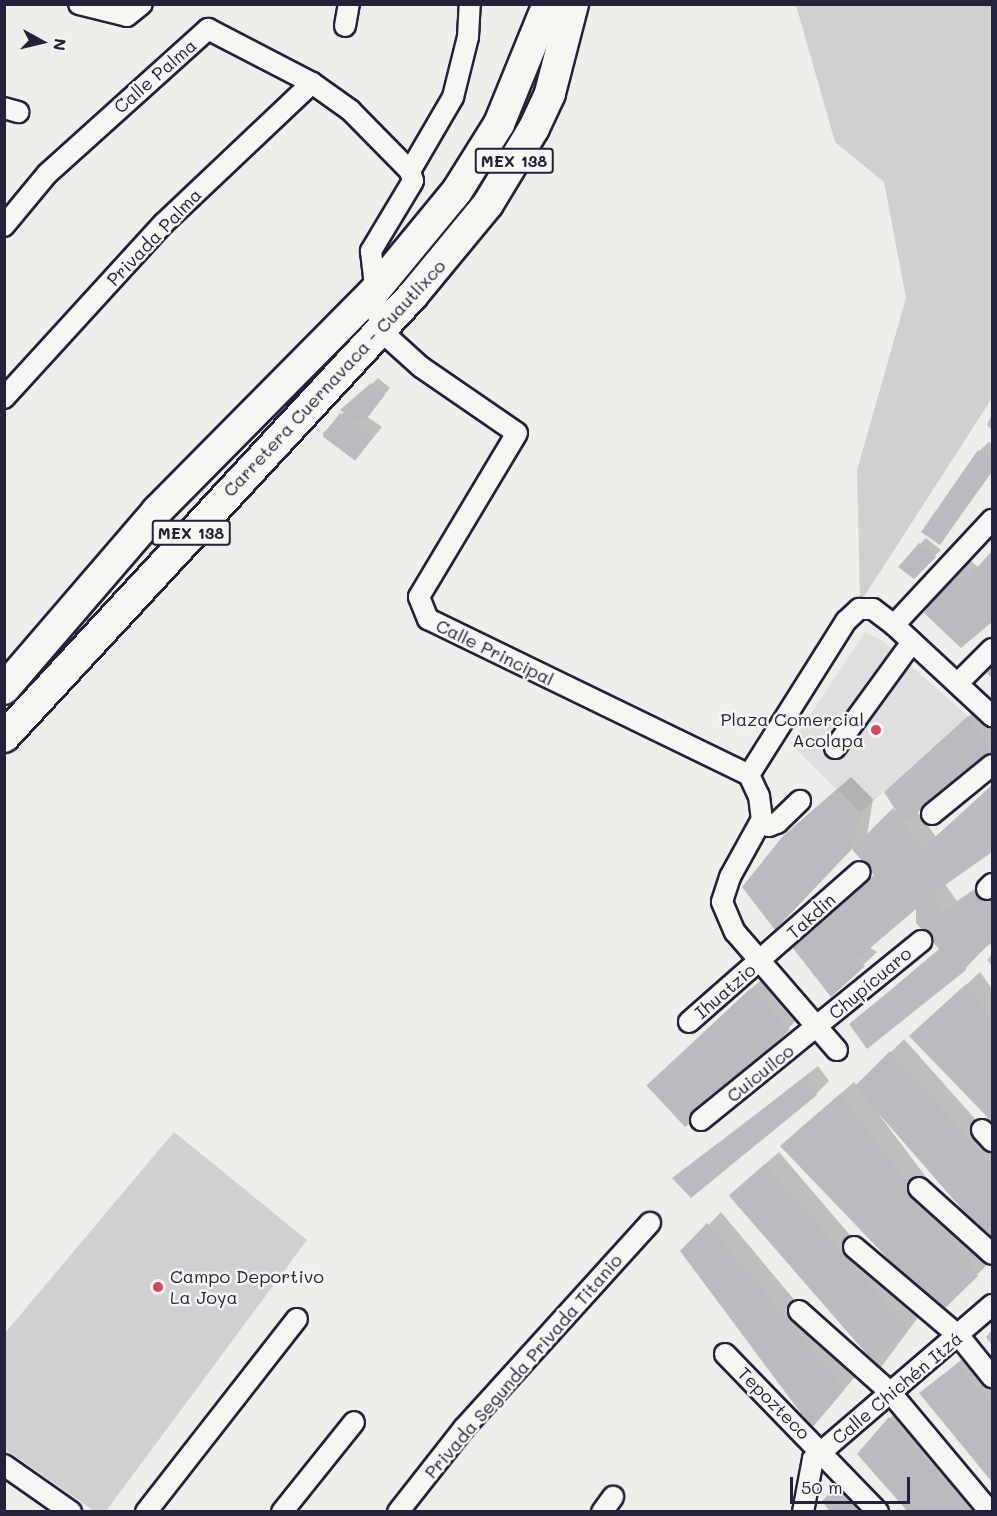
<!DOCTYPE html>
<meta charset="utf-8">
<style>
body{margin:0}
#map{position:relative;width:997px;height:1516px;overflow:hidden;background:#eeeeeb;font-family:Mali,sans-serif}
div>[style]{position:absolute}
.built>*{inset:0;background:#dfdfde}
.green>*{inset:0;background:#d0d0d1}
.shadow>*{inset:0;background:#0003;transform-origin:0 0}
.building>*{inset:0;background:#bbbbbf;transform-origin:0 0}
.roads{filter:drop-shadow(2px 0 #22223b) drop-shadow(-2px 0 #22223b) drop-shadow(0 2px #22223b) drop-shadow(0 -2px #22223b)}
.street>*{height:20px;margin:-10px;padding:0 10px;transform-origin:10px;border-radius:10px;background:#f6f6f2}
.primary>*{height:30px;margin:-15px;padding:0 15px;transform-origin:15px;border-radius:15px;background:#f6f6f2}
.dots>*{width:16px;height:16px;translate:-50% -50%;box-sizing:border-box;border:3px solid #f6f6f2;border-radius:50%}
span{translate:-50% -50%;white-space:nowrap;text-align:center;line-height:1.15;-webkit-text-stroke:5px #f6f6f2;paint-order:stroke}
.shield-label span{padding:2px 4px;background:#f6f6f2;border:2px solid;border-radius:4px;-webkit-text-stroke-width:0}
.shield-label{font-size:16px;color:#22223b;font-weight:700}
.street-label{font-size:18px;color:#22223b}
.poi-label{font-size:18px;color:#22223b}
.right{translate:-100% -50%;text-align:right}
.left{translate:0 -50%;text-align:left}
.frame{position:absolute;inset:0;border:6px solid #22223b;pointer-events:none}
.north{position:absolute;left:12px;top:12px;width:60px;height:60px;-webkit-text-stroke:4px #f6f6f2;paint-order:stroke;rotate:98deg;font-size:16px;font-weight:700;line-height:24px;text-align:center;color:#22223b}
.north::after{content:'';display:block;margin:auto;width:21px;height:27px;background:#22223b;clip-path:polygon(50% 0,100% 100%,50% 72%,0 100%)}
.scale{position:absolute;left:790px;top:1477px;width:120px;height:27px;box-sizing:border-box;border:3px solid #22223b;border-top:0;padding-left:8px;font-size:18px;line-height:21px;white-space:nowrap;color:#22223b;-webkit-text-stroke:4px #f6f6f2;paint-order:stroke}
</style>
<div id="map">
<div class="built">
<div style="clip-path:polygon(865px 632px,883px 641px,968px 716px,860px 813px,791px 744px)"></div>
</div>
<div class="green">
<div style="clip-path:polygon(796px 5px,992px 5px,992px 398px,860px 603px,857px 470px,906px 298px,884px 182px,835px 142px)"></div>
<div style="clip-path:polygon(174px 1132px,307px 1240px,106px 1511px,94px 1511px,5px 1449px,5px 1333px)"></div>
</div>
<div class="shadow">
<div style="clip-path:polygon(378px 378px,390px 388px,366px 416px,382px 427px,364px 449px,322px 434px)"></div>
<div style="clip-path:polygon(992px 414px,992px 430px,987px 425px)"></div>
<div style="clip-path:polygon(989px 442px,992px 444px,992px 472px,940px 543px,979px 451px)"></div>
<div style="clip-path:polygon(926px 538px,941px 550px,913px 577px,920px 544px)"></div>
<div style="clip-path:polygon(992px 553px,992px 620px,961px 646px,956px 572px,969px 559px,979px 568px)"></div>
<div style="clip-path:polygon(992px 666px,992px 678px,987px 673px)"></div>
<div style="clip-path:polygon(981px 705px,992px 722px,992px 751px,917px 811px,936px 837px,992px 786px,992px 851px,945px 884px,957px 901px,988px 880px,992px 884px,992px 940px,965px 969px,851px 1024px,940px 948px,918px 906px,869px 947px,877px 952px,831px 995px,875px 874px,853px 847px,788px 915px,784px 837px,851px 777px,873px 799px,867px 836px,896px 808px,899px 779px)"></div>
<div style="clip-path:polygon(992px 954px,992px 966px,987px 960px)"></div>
<div style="clip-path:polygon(980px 972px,992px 989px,992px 1120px,911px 1036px)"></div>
<div style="left:765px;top:976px;width:54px;height:160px;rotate:47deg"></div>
<div style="clip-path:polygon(904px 1039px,992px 1138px,992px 1241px,877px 1112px,990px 1262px,940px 1311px,795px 1133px,854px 1082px,857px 1086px)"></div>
<div style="clip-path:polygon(818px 1066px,829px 1081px,816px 1094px,674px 1178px)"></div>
<div style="clip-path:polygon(779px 1152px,919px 1316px,879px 1370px,744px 1183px)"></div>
<div style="clip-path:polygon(721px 1212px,857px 1375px,812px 1426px,682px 1252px)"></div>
<div style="clip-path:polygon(992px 1330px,992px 1345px,986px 1337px)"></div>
<div style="clip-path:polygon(972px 1351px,992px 1377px,992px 1479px,921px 1393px)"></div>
<div style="clip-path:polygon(903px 1406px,992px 1512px,910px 1512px,890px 1418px)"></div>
<div style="clip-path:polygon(851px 1474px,882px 1512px,832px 1512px,824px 1501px)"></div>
</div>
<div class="building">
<div style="clip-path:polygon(371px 383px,385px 395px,367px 418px,357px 421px,340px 410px)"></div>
<div style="left:340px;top:413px;width:41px;height:29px;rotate:37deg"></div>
<div style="clip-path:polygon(978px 450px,992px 461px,992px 471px,940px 545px,921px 532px)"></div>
<div style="clip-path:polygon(919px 543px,936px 557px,914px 579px,898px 567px)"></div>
<div style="clip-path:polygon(992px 551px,992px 622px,961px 648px,924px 613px,955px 571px,966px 580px)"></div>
<div style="clip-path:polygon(968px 716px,992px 754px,904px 823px,922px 849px,992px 785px,992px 852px,931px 895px,943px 913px,974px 892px,992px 909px,992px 942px,965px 966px,966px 970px,867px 1049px,849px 1024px,940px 950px,916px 923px,916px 909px,856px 960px,865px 966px,831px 997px,792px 947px,874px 875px,852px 849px,775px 930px,742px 887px,783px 836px,837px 789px,860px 813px,852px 849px,893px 808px,898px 814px,884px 792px)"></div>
<div style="clip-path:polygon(966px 984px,992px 1018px,992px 1122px,909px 1036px)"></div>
<div style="left:751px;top:988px;width:57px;height:143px;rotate:47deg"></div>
<div style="clip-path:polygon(890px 1051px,992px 1165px,992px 1244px,855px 1086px)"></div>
<div style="clip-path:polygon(804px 1078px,817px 1095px,691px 1198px,672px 1178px)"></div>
<div style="clip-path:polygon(840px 1094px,978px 1276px,940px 1313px,780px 1146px)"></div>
<div style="left:765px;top:1164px;width:218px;height:48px;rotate:49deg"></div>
<div style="clip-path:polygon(707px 1223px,845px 1389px,812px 1428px,680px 1251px)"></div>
<div style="clip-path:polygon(958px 1363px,992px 1406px,992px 1482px,919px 1393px)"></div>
<div style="clip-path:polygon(889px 1417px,972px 1512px,908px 1512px,857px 1454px)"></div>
<div style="clip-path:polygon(837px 1486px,858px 1512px,830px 1512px,822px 1501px)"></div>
</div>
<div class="roads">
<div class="street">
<div style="left:79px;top:4px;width:49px;rotate:14deg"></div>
<div style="left:127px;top:16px;width:19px;rotate:-39deg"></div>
<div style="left:345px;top:26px;width:22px;rotate:-80deg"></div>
<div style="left:4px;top:108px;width:15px;rotate:16deg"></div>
<div style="left:410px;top:171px;width:86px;rotate:-59.8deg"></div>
<div style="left:453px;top:97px;width:62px;rotate:-76deg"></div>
<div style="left:468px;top:37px;width:33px;rotate:-87deg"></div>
<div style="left:4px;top:226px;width:67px;rotate:-50.4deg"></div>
<div style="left:47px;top:174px;width:217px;rotate:-42deg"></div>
<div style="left:208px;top:29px;width:117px;rotate:27.4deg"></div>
<div style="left:312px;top:83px;width:47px;rotate:35.4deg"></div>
<div style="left:350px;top:110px;width:86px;rotate:45.5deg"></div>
<div style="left:410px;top:171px;width:10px;rotate:73deg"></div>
<div style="left:413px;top:181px;width:82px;rotate:121deg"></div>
<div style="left:371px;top:251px;width:80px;rotate:83.5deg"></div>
<div style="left:380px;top:330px;width:55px;rotate:42.1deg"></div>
<div style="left:421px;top:367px;width:116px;rotate:34.5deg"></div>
<div style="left:517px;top:433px;width:191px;rotate:120.9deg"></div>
<div style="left:419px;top:597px;width:24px;rotate:68deg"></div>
<div style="left:428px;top:619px;width:357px;rotate:25.9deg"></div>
<div style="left:749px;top:775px;width:23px;rotate:65deg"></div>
<div style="left:759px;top:796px;width:23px;rotate:83deg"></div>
<div style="left:762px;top:819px;width:66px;rotate:118.9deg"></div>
<div style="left:730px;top:877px;width:26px;rotate:108deg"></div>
<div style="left:722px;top:902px;width:33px;rotate:67deg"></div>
<div style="left:735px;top:932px;width:156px;rotate:49.2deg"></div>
<div style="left:4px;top:398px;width:237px;rotate:-47.6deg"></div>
<div style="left:164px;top:223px;width:204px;rotate:-43.4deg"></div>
<div style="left:894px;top:625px;width:144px;rotate:-47deg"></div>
<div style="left:958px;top:683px;width:48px;rotate:-45deg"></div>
<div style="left:835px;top:748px;width:131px;rotate:-54deg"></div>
<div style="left:749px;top:775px;width:182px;rotate:-57.8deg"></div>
<div style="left:846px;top:621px;width:18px;rotate:-43deg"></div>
<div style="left:859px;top:609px;width:14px"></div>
<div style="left:873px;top:609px;width:26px;rotate:37deg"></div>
<div style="left:894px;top:625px;width:134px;rotate:42.9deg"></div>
<div style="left:932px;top:814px;width:77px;rotate:-39.2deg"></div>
<div style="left:762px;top:819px;width:10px;rotate:45deg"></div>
<div style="left:769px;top:826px;width:9px;rotate:-21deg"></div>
<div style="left:777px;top:823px;width:32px;rotate:-44deg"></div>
<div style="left:987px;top:889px;width:7px;rotate:-45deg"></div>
<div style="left:689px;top:1022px;width:227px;rotate:-41.3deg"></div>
<div style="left:701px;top:1120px;width:284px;rotate:-39.1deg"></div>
<div style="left:982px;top:1130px;width:15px;rotate:48deg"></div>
<div style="left:919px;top:1188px;width:98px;rotate:42.1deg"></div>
<div style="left:854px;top:1247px;width:138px;rotate:40.3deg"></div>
<div style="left:959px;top:1336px;width:53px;rotate:51.2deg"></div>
<div style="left:799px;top:1311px;width:122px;rotate:41.7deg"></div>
<div style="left:890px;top:1392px;width:153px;rotate:50.1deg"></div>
<div style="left:725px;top:1354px;width:220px;rotate:45.9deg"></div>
<div style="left:4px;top:1465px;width:82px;rotate:35deg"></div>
<div style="left:146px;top:1512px;width:245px;rotate:-52deg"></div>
<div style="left:282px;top:1512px;width:115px;rotate:-51.3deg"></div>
<div style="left:398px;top:1512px;width:107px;rotate:-51.8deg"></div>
<div style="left:464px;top:1428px;width:277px;rotate:-47.8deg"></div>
<div style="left:602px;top:1512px;width:19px;rotate:-54deg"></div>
<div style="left:803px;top:1512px;width:54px;rotate:-79.3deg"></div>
<div style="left:813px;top:1459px;width:236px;rotate:-40.7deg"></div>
</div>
<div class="primary">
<div style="left:4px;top:689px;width:235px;rotate:-49.3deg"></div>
<div style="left:157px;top:511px;width:307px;rotate:-45.3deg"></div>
<div style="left:373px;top:293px;width:132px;rotate:-50.5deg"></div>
<div style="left:457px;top:191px;width:79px;rotate:-57.9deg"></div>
<div style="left:499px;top:124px;width:130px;rotate:-67.8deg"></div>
<div style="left:4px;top:737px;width:602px;rotate:-47.22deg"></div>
<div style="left:413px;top:295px;width:118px;rotate:-50.5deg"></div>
<div style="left:488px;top:204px;width:89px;rotate:-58.8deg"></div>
<div style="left:534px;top:128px;width:38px;rotate:-65deg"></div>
<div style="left:550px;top:93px;width:92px;rotate:-75.5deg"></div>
</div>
</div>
<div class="dots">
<div style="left:876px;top:730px;background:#d1495b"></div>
<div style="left:158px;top:1287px;background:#d1495b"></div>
</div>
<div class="shield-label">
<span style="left:514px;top:161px">MEX 138</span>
<span style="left:191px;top:533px">MEX 138</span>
</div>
<div class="street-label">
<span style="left:155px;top:76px;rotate:-41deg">Calle Palma</span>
<span style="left:154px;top:237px;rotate:-46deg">Privada Palma</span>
<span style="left:334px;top:378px;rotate:-47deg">Carretera Cuernavaca - Cuautlixco</span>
<span style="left:495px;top:652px;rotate:26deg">Calle Principal</span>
<span style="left:811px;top:916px;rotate:-42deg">Takdin</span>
<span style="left:870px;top:983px;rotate:-40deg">Chupícuaro</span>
<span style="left:725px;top:991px;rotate:-41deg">Ihuatzio</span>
<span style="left:760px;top:1073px;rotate:-39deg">Cuicuilco</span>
<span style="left:523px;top:1366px;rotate:-49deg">Privada Segunda Privada Titanio</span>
<span style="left:897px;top:1388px;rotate:-40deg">Calle Chichén Itzá</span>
<span style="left:774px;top:1403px;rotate:45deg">Tepozteco</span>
</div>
<div class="poi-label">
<span class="right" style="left:864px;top:730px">Plaza Comercial<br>Acolapa</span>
<span class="left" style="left:170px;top:1287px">Campo Deportivo<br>La Joya</span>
</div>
<div class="frame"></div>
<div class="north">N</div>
<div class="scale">50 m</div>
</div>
